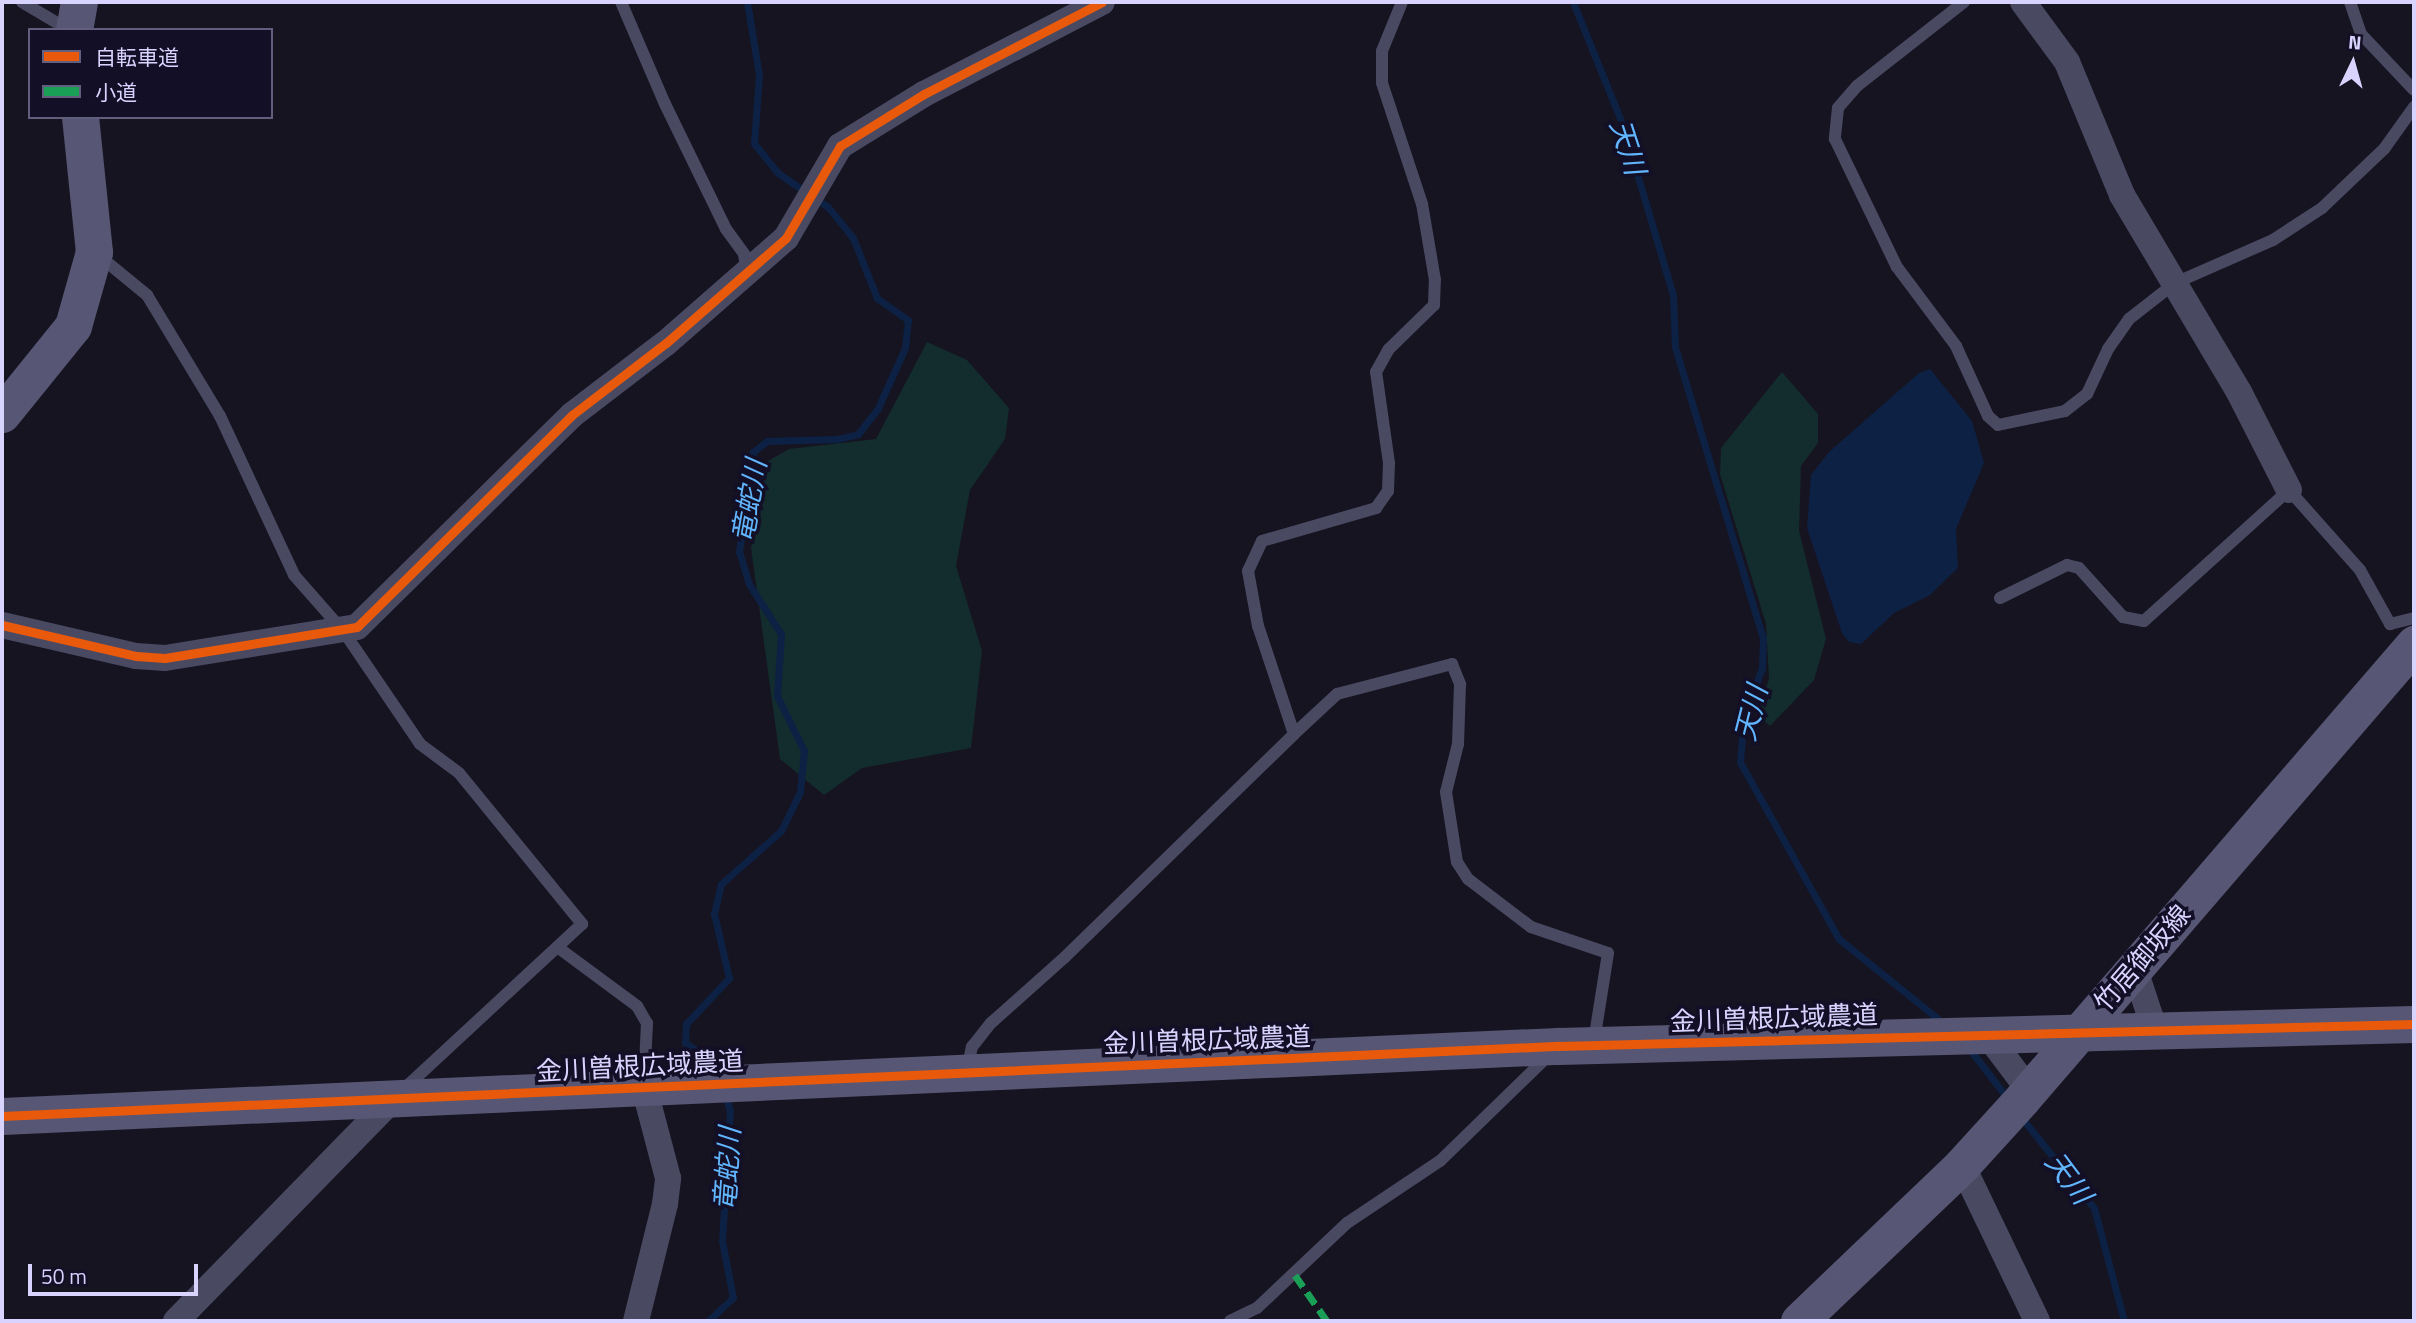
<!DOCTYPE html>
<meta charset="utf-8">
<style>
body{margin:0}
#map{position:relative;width:2416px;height:1323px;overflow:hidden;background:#161421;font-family:"Titillium Web","Noto Sans JP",sans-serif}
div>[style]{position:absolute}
.green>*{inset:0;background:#132c2d}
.water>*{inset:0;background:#0d2144}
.stream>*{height:7px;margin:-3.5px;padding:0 3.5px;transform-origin:3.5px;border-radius:3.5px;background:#0d2144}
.lane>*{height:12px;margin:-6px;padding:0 6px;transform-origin:6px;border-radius:6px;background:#4a4962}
.street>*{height:26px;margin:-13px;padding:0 13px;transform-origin:13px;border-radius:13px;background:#4a4962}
.secondary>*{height:37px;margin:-18.5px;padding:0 18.5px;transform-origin:18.5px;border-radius:18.5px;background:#575674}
.quiet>*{height:7px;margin-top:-3.5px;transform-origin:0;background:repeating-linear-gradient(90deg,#1a9f57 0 14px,transparent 0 21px)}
.cycleway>*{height:9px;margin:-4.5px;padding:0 4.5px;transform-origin:4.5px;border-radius:4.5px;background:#e8590c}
span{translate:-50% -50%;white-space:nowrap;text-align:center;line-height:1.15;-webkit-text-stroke:7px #130f26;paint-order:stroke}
.street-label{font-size:26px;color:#d9d4ff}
.water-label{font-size:28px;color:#62b6ff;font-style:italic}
.frame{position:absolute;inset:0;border:4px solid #d9d4ff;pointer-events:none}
.legend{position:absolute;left:28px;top:28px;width:245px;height:91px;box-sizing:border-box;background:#130f26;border:2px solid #625e7d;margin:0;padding:9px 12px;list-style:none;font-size:21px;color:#d9d4ff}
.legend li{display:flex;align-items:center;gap:14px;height:35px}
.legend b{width:35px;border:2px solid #625e7d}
.north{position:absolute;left:2318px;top:28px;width:70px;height:70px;-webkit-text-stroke:5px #130f26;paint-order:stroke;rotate:5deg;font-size:19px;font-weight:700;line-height:28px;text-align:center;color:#d9d4ff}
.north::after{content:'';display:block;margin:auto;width:24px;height:32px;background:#d9d4ff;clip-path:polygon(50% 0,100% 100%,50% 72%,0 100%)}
.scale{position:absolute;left:28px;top:1264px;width:170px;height:32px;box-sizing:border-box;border:4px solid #d9d4ff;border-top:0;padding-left:9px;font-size:21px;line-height:24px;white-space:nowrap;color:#d9d4ff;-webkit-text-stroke:5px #130f26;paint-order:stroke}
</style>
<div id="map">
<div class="green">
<div style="clip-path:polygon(927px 342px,967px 360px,1009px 408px,1005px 439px,970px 490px,956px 566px,982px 651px,971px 748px,862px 768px,824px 795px,780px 759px,751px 548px,768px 461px,789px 449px,876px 439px)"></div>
<div style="clip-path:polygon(1782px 372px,1818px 414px,1818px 443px,1801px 466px,1799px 531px,1826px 639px,1814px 680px,1770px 726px,1757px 714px,1769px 679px,1766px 624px,1720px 474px,1721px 448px)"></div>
</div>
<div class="water">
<div style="clip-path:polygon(1930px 369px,1972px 421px,1984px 463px,1956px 529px,1958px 568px,1930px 595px,1894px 613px,1861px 644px,1849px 642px,1842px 633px,1807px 528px,1811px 475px,1829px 452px,1919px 373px)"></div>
</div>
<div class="stream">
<div style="left:1573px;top:2px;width:131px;rotate:68deg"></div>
<div style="left:1622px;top:123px;width:179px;rotate:73.5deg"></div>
<div style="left:1673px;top:295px;width:52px;rotate:87.8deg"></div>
<div style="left:1675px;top:347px;width:304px;rotate:73.2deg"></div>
<div style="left:1763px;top:638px;width:30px;rotate:92deg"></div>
<div style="left:1762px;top:668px;width:51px;rotate:110.6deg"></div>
<div style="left:1744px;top:716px;width:46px;rotate:95deg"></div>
<div style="left:1740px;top:762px;width:203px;rotate:60.8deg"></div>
<div style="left:1839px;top:939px;width:132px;rotate:38.9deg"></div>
<div style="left:1968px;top:1047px;width:66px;rotate:52.4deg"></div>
<div style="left:717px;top:1073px;width:13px;rotate:-108deg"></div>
<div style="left:713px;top:1061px;width:33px;rotate:-147deg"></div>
<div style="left:685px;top:1043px;width:19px;rotate:-87deg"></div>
<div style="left:686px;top:1024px;width:63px;rotate:-46.9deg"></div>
<div style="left:729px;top:978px;width:66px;rotate:-103.2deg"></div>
<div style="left:714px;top:914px;width:31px;rotate:-77deg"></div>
<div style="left:721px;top:884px;width:80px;rotate:-41.5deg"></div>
<div style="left:781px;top:831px;width:43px;rotate:-64deg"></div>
<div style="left:800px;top:792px;width:41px;rotate:-84.4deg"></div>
<div style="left:804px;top:751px;width:61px;rotate:-116.1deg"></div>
<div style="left:777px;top:696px;width:62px;rotate:-86.3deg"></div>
<div style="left:781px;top:634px;width:59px;rotate:-122.6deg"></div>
<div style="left:749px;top:584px;width:34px;rotate:-107deg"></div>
<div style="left:739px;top:552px;width:101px;rotate:-82deg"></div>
<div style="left:753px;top:452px;width:18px;rotate:-38deg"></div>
<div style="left:767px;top:441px;width:70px;rotate:-1.6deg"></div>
<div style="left:837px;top:439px;width:22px;rotate:-13deg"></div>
<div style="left:858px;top:434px;width:33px;rotate:-52deg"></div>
<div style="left:878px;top:408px;width:66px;rotate:-65.8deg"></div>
<div style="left:905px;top:348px;width:28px;rotate:-84deg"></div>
<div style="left:908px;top:320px;width:38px;rotate:-145deg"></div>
<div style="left:877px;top:298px;width:65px;rotate:-111.8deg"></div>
<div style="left:853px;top:238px;width:40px;rotate:-129deg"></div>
<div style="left:828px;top:207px;width:60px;rotate:-145.8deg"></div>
<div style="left:778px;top:173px;width:38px;rotate:-129deg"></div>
<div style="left:754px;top:143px;width:68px;rotate:-85.8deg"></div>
<div style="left:759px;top:75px;width:74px;rotate:-99.3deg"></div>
<div style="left:2021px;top:1117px;width:117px;rotate:51.3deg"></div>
<div style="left:2094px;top:1208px;width:117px;rotate:75.1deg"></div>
<div style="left:708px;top:1321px;width:34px;rotate:-43deg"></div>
<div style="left:733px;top:1298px;width:58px;rotate:-100.9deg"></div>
<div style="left:722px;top:1241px;width:130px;rotate:-86.5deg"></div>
<div style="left:730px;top:1111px;width:18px;rotate:-106deg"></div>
</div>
<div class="lane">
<div style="left:22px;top:2px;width:55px;rotate:30.8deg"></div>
<div style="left:621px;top:2px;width:111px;rotate:66.7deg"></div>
<div style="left:665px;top:104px;width:139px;rotate:64deg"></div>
<div style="left:726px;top:229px;width:31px;rotate:54deg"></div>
<div style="left:744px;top:254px;width:19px;rotate:81deg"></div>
<div style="left:1964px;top:2px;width:136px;rotate:141.9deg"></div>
<div style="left:1857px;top:86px;width:29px;rotate:131deg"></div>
<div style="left:1838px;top:108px;width:31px;rotate:96deg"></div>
<div style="left:1835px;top:139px;width:142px;rotate:64.2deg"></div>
<div style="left:1897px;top:267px;width:99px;rotate:53.2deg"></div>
<div style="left:1956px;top:346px;width:77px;rotate:65.4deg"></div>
<div style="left:1988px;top:416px;width:13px;rotate:42deg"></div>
<div style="left:1998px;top:425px;width:68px;rotate:-11.8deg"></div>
<div style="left:2065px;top:411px;width:28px;rotate:-38deg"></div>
<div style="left:2087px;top:394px;width:50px;rotate:-65deg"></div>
<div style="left:2108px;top:349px;width:37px;rotate:-55deg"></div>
<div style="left:2129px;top:319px;width:58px;rotate:-38deg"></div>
<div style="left:2175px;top:283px;width:107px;rotate:-23.7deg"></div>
<div style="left:2273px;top:240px;width:59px;rotate:-33.1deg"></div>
<div style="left:2322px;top:208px;width:86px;rotate:-43.6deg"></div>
<div style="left:2384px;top:149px;width:52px;rotate:-54.5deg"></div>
<div style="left:2350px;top:2px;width:34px;rotate:71deg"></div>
<div style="left:2361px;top:34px;width:77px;rotate:46.6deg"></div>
<div style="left:97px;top:254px;width:65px;rotate:39.4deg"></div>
<div style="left:147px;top:295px;width:141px;rotate:58.9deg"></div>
<div style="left:220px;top:416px;width:175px;rotate:65deg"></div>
<div style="left:294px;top:575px;width:76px;rotate:48.7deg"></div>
<div style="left:344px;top:632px;width:135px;rotate:55.8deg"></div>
<div style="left:420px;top:744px;width:49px;rotate:36.6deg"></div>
<div style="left:459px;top:773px;width:195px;rotate:50.8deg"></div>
<div style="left:582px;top:924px;width:241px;rotate:137.2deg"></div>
<div style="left:2000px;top:598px;width:75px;rotate:-26.2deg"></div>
<div style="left:2067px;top:565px;width:12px;rotate:14deg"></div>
<div style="left:2079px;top:568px;width:66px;rotate:48.1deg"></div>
<div style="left:2123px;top:617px;width:21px;rotate:11deg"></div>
<div style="left:2144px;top:621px;width:195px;rotate:-42.1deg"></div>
<div style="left:2289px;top:490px;width:107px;rotate:48.4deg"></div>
<div style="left:2360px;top:570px;width:62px;rotate:60.9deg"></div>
<div style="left:2390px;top:624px;width:25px;rotate:-14deg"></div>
<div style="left:1294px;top:734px;width:59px;rotate:-42.9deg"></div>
<div style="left:1337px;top:694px;width:119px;rotate:-14.6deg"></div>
<div style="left:1452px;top:664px;width:22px;rotate:68deg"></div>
<div style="left:1460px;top:684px;width:60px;rotate:91.9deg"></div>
<div style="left:1458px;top:744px;width:49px;rotate:104deg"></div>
<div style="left:1446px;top:792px;width:71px;rotate:81.1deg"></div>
<div style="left:1457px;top:862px;width:20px;rotate:57deg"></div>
<div style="left:1468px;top:879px;width:79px;rotate:37.3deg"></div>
<div style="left:1531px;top:927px;width:81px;rotate:18.7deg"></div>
<div style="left:1608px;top:953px;width:89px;rotate:99deg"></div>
<div style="left:560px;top:949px;width:96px;rotate:36.5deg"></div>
<div style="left:637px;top:1006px;width:20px;rotate:60deg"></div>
<div style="left:647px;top:1023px;width:62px;rotate:92.8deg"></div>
<div style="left:967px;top:1070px;width:24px;rotate:-78deg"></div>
<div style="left:972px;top:1047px;width:31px;rotate:-52deg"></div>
<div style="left:991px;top:1023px;width:99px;rotate:-41.7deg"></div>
<div style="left:1065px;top:957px;width:320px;rotate:-44.2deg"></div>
<div style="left:1294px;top:734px;width:114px;rotate:-108.4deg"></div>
<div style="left:1258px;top:626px;width:56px;rotate:-100.3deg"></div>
<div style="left:1248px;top:571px;width:33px;rotate:-65deg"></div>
<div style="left:1262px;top:541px;width:119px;rotate:-16.1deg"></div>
<div style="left:1376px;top:508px;width:21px;rotate:-55deg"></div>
<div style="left:1388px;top:491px;width:28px;rotate:-88deg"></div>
<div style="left:1389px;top:463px;width:92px;rotate:-98.1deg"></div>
<div style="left:1376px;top:372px;width:26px;rotate:-61deg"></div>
<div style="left:1389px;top:349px;width:63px;rotate:-44.4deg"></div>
<div style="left:1434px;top:305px;width:25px;rotate:-88deg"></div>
<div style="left:1435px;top:280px;width:77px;rotate:-99.7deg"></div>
<div style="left:1422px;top:204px;width:127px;rotate:-108.3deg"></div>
<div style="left:1382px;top:83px;width:32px;rotate:-90deg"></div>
<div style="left:1382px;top:51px;width:53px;rotate:-67.8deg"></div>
<div style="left:1230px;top:1321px;width:30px;rotate:-26deg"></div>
<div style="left:1257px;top:1308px;width:124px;rotate:-43.4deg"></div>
<div style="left:1347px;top:1223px;width:112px;rotate:-33.7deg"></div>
<div style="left:1440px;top:1161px;width:153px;rotate:-44.2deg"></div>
</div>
<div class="street">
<div style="left:2023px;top:2px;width:74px;rotate:53.7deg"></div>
<div style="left:2067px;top:62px;width:144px;rotate:67.5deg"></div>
<div style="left:2122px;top:195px;width:229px;rotate:59.3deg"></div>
<div style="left:2239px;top:392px;width:110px;rotate:63deg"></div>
<div style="left:2px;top:625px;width:138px;rotate:13deg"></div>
<div style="left:136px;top:656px;width:29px;rotate:4deg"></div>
<div style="left:165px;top:658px;width:194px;rotate:-9.2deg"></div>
<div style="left:357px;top:627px;width:302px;rotate:-44.6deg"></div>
<div style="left:572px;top:415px;width:118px;rotate:-37.5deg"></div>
<div style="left:666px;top:343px;width:159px;rotate:-41.2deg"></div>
<div style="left:786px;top:238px;width:107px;rotate:-59.6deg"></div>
<div style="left:840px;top:146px;width:99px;rotate:-31.8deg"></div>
<div style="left:924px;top:94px;width:200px;rotate:-27.3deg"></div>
<div style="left:2134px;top:967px;width:67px;rotate:71.8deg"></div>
<div style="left:1986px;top:1033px;width:71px;rotate:53deg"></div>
<div style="left:1962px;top:1165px;width:173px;rotate:64.3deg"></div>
<div style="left:176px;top:1321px;width:309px;rotate:-45.7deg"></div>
<div style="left:636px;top:1321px;width:121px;rotate:-76.1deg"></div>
<div style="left:665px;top:1204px;width:26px;rotate:-83deg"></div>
<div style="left:668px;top:1178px;width:94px;rotate:-104.8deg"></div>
</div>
<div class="secondary">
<div style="left:74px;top:30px;width:28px;rotate:-80deg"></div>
<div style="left:2px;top:414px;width:113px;rotate:-51.1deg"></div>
<div style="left:73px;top:326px;width:77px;rotate:-74.2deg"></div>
<div style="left:94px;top:252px;width:136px;rotate:-95.9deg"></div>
<div style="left:2px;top:1116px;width:1558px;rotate:-2.58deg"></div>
<div style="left:1558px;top:1046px;width:856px;rotate:-1.47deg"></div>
<div style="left:1799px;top:1321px;width:226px;rotate:-43.7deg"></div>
<div style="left:1962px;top:1165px;width:89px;rotate:-47.7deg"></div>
<div style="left:2022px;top:1099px;width:601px;rotate:-49.25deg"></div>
</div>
<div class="quiet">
<div style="left:1295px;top:1275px;width:56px;rotate:55.2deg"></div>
</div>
<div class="cycleway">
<div style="left:2px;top:625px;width:138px;rotate:13deg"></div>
<div style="left:136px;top:656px;width:29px;rotate:4deg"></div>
<div style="left:165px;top:658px;width:194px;rotate:-9.2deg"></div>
<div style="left:357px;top:627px;width:302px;rotate:-44.6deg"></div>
<div style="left:572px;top:415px;width:118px;rotate:-37.5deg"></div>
<div style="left:666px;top:343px;width:159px;rotate:-41.2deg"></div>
<div style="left:786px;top:238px;width:107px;rotate:-59.6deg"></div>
<div style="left:840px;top:146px;width:99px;rotate:-31.8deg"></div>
<div style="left:924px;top:94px;width:200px;rotate:-27.3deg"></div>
<div style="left:2px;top:1116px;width:1558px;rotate:-2.58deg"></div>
<div style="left:1558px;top:1046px;width:856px;rotate:-1.47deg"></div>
</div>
<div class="street-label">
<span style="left:2142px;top:958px;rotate:-49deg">竹居御坂線</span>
<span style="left:1774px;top:1018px;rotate:-2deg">金川曽根広域農道</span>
<span style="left:1207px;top:1040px;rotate:-2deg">金川曽根広域農道</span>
<span style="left:640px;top:1066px;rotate:-3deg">金川曽根広域農道</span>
</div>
<div class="water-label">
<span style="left:1628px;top:147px;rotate:72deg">天川</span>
<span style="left:749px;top:501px;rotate:-80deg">竜蛇川</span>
<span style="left:1751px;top:713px;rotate:-76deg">天川</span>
<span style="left:727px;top:1169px;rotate:-86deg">竜蛇川</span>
<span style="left:2069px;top:1178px;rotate:53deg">天川</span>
</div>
<div class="frame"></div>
<ul class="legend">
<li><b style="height:9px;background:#e8590c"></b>自転車道</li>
<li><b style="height:9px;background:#1a9f57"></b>小道</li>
</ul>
<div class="north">N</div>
<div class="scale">50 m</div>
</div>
